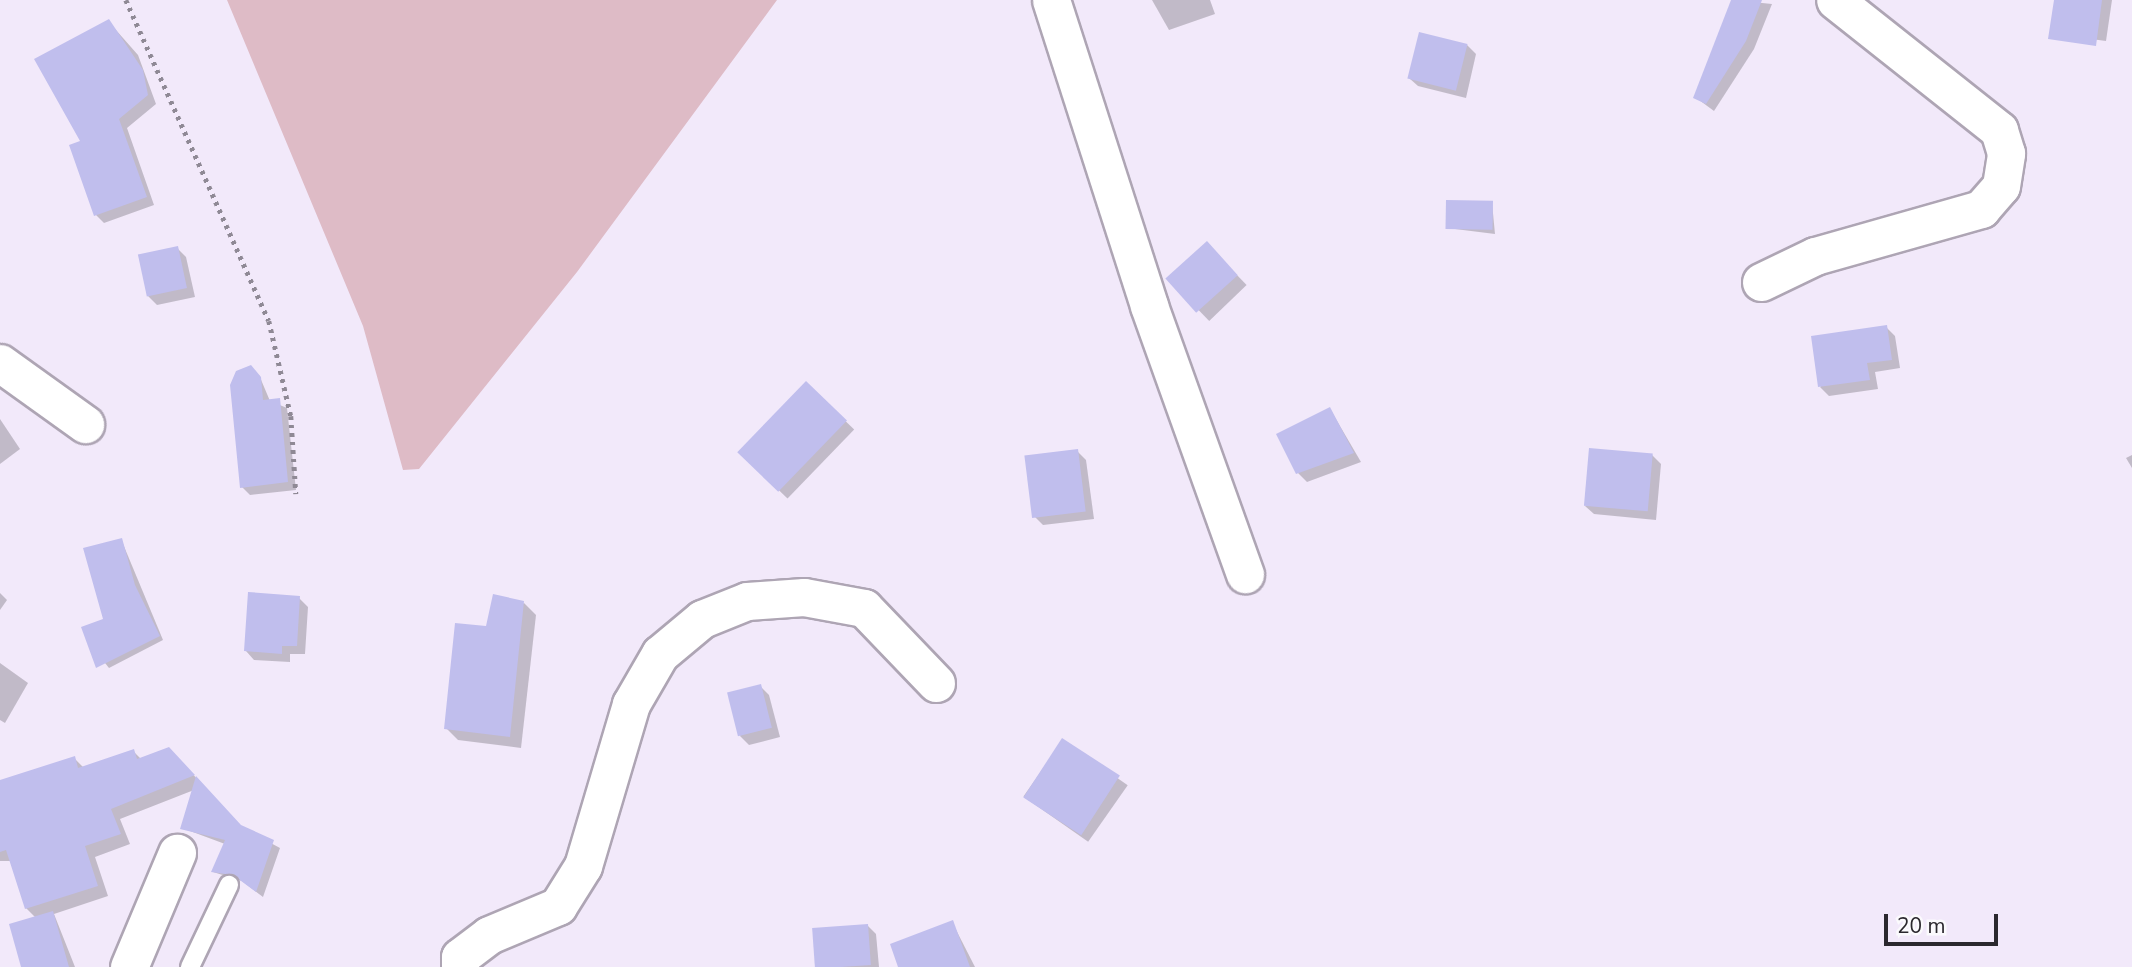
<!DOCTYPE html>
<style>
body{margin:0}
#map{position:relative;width:2132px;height:967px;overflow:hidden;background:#f2e9fa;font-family:"Nunito Sans",sans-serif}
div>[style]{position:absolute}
.green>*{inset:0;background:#debbc6}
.shadow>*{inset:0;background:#0003;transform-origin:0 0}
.building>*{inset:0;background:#c0beed;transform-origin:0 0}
.path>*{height:4.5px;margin-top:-2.25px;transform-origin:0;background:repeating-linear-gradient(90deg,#8f8995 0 3.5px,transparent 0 8.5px)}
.roads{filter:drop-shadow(2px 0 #aea5b4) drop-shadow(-2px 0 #aea5b4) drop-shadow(0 2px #aea5b4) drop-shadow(0 -2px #aea5b4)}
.lane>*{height:18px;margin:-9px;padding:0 9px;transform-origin:9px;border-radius:9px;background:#fff}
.street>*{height:37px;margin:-18.5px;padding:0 18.5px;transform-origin:18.5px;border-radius:18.5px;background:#fff}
span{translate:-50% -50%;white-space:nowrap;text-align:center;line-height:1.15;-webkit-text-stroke:5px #fbfafd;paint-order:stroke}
.scale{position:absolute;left:1884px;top:914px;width:114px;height:32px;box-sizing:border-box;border:4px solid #2b282e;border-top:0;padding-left:9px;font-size:21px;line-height:24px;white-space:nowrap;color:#2b282e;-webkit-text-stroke:5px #fbfafd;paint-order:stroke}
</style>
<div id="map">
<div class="green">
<div style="clip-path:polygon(227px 0,777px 0,577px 272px,419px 469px,403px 470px,363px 326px)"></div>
</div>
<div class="shadow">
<div style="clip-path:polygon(1152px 0,1210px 0,1215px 14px,1169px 30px)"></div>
<div style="clip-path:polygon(1733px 0,1772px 4px,1754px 49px,1714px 111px,1695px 97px)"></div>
<div style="clip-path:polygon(2055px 0,2112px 0,2106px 41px,2061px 35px)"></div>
<div style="clip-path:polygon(108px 21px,138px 55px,156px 104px,127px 128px,154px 205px,104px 223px,96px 215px,82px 142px)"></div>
<div style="clip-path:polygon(1467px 45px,1476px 54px,1466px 98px,1418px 86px,1409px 78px)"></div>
<div style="clip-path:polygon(1492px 203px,1495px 234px,1447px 228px)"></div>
<div style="left:1207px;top:244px;width:57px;height:52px;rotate:46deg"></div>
<div style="clip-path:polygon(177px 248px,186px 257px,195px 297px,157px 305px,148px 296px)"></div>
<div style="clip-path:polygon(1886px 327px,1895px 336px,1900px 368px,1875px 372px,1878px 389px,1829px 396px,1820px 387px)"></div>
<div style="clip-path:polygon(259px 375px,270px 401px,287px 408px,296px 490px,250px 495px,242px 487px)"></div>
<div style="left:806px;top:383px;width:67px;height:96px;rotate:44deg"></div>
<div style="clip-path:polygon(1330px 409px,1361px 462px,1307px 482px,1298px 473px)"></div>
<div style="clip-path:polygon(0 419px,20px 449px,0 464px)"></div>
<div style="clip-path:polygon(1077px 451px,1086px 460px,1094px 519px,1043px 525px,1034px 516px)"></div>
<div style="clip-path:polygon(1652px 455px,1661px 464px,1656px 520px,1594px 514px,1585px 506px)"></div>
<div style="clip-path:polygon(2132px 455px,2132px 468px,2126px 458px)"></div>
<div style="clip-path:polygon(123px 544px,163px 640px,109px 668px,105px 663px)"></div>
<div style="clip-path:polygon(0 593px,7px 600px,0 610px)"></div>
<div style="clip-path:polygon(299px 598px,308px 607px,305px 654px,290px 654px,290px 662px,254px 660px,246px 651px)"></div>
<div style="clip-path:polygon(524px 603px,536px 615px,521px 748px,458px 740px,446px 728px,487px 628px)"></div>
<div style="clip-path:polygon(0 663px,28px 683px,5px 723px,0 720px)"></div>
<div style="clip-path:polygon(760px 686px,769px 695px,780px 737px,749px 745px,740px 736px)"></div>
<div style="left:1063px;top:740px;width:79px;height:69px;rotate:35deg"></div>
<div style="clip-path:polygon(133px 751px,141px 759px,179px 759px,241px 827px,280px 848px,263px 897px,242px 881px,213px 872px,225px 844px,182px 828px,194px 790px,120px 819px,130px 844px,95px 857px,108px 896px,54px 914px,75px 967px,23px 967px,36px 918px,26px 908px,12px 861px,0 861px,0 782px,74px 758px,84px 768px)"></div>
<div style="clip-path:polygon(952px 922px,975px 967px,900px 967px)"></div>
<div style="clip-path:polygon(867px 925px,876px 934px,879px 967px,816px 967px,813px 929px)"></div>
</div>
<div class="building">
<div style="clip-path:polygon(1731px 0,1762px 0,1746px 41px,1706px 104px,1693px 98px)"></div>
<div style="clip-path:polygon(2054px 0,2102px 0,2096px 46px,2048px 39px)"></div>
<div style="clip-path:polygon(109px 19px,143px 70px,148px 95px,119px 119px,147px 197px,94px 216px,69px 145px,80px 141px,34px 59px)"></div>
<div style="left:1419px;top:32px;width:50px;height:48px;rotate:14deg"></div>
<div style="left:1446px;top:200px;width:47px;height:29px;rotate:1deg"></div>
<div style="left:1207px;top:241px;width:46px;height:56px;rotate:48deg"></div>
<div style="left:178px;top:246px;width:43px;height:41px;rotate:78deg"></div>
<div style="clip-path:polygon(1887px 325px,1892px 360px,1867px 363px,1870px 380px,1818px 387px,1811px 336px)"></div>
<div style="clip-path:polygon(251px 365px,261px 377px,263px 400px,280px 398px,288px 482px,240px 488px,230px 385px,236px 371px)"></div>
<div style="left:806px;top:381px;width:57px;height:99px;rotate:44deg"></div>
<div style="clip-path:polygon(1330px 407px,1354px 453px,1296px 474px,1276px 434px)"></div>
<div style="left:1589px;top:448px;width:64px;height:58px;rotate:5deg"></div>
<div style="left:1078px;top:449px;width:63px;height:54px;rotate:83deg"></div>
<div style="clip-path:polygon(122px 538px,135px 585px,160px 636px,96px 668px,81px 627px,103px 619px,83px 548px)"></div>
<div style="clip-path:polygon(248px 592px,300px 596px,297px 646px,282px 646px,282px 654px,244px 651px)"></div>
<div style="clip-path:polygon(493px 594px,524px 601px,510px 737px,444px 729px,455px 623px,486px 626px)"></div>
<div style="left:761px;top:684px;width:45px;height:35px;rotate:76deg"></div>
<div style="left:1062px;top:738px;width:69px;height:71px;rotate:33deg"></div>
<div style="clip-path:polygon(169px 747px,195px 775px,111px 809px,121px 834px,85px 846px,98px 886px,25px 909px,6px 850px,0 852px,0 780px,75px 756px,78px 768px,134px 749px,137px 759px)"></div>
<div style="clip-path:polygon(196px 776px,241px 825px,274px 840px,256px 892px,233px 875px,211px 872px,225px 840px,180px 829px)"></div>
<div style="clip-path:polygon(53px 911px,69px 967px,21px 967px,9px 924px)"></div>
<div style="clip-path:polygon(953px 920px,970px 967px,898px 967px,890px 944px)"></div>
<div style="left:868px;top:924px;width:41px;height:56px;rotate:86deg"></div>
</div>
<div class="path">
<div style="left:126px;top:0;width:351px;rotate:66deg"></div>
<div style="left:269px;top:321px;width:98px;rotate:77deg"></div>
<div style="left:291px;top:416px;width:78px;rotate:86.3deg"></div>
</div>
<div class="roads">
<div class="lane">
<div style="left:190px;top:967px;width:91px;rotate:-64.6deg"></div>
</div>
<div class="street">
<div style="left:1051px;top:0;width:321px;rotate:72.2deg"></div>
<div style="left:1149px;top:306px;width:285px;rotate:70.3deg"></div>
<div style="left:1761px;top:282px;width:60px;rotate:-25.7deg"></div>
<div style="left:1815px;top:256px;width:173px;rotate:-15.8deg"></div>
<div style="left:1981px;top:209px;width:30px;rotate:-49deg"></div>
<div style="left:2001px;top:186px;width:33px;rotate:-81deg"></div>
<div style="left:2006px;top:153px;width:24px;rotate:-107deg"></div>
<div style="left:1999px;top:130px;width:209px;rotate:-141.6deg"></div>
<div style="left:0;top:363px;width:105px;rotate:35.7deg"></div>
<div style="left:129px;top:967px;width:124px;rotate:-67.2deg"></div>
<div style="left:460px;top:967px;width:10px;rotate:-90deg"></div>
<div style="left:460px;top:957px;width:36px;rotate:-37deg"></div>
<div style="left:489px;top:935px;width:75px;rotate:-22.8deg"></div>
<div style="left:558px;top:906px;width:47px;rotate:-58deg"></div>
<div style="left:583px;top:866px;width:169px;rotate:-73.5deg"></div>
<div style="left:631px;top:704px;width:58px;rotate:-59.9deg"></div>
<div style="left:660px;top:654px;width:55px;rotate:-39.8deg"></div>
<div style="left:702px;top:619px;width:48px;rotate:-21.8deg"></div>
<div style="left:747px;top:601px;width:57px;rotate:-4deg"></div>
<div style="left:804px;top:597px;width:61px;rotate:10.4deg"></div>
<div style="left:864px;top:608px;width:104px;rotate:46.2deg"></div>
</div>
</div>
<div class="scale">20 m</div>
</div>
